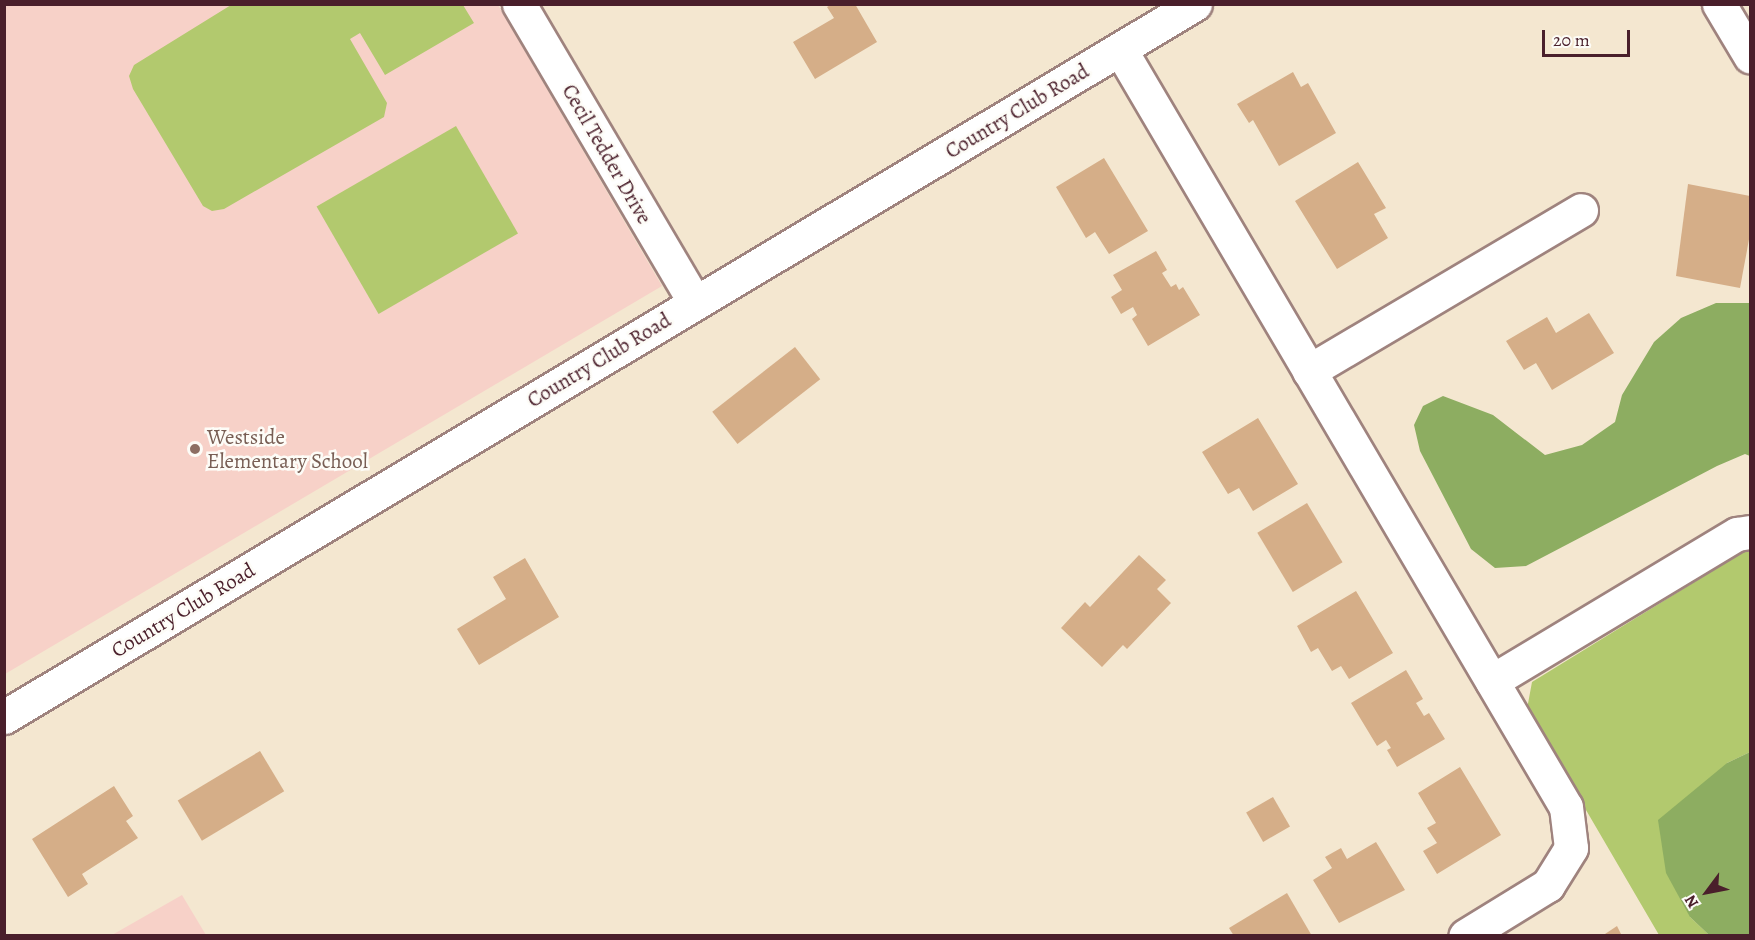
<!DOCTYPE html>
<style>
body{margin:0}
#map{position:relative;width:1755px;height:940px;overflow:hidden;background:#f4e7d0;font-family:Alegreya,serif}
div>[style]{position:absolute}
.built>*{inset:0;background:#f7d1c8}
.green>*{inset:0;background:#b2c96e;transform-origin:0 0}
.forest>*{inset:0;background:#8dad61}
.building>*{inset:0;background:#d5ae88;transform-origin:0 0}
.roads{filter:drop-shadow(2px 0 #9f837e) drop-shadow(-2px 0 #9f837e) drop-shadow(0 2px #9f837e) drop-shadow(0 -2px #9f837e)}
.minor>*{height:33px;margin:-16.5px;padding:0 16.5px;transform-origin:16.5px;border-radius:16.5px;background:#fff}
.dots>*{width:16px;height:16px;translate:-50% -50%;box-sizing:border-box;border:3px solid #fdfcf7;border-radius:50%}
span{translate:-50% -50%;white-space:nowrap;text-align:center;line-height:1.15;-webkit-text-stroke:5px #fdfcf7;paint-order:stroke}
.street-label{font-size:21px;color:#4a1f2b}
.education-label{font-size:21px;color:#785e54}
.left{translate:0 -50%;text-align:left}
.frame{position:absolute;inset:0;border:6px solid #4a1f2b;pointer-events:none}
.north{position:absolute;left:1677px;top:862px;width:60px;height:60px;-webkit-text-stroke:4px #fdfcf7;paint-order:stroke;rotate:238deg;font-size:16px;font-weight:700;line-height:24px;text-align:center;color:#4a1f2b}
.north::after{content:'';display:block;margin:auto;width:21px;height:27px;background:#4a1f2b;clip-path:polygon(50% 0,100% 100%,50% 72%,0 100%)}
.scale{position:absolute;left:1542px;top:30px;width:88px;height:27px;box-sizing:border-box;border:3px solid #4a1f2b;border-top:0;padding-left:8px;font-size:18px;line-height:21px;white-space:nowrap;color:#4a1f2b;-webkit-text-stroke:4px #fdfcf7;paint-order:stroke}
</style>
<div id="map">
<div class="built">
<div style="clip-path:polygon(4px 5px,498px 5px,662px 286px,5px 674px)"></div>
<div style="clip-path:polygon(182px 895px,206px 935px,112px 935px)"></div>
</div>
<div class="green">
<div style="clip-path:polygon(231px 5px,463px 5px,474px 23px,385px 75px,360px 33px,350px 39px,387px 103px,384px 117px,224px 209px,212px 211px,203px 206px,133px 89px,129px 76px,134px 65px)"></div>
<div style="left:456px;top:126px;width:124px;height:161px;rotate:60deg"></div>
<div style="clip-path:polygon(1743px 552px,1750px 552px,1750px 752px,1727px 763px,1690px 917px,1709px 935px,1659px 935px,1527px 709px,1532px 682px)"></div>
</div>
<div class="forest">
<div style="clip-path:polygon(1716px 303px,1750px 303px,1750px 456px,1745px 454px,1717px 466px,1526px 566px,1495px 568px,1471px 549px,1420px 451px,1414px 425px,1423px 406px,1443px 396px,1493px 415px,1545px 455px,1582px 445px,1615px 422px,1622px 395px,1654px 342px,1681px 318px)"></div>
<div style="clip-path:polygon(1750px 752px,1750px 935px,1709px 935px,1690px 917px,1666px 873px,1658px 820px,1727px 763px)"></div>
</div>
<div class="building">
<div style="clip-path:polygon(832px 4px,855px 4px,877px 42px,815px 79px,793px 42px,834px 18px,827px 7px)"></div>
<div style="clip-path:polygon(1293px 72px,1301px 87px,1308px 83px,1336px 133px,1279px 166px,1253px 120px,1249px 123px,1237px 104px)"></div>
<div style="clip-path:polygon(1104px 158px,1148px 231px,1109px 254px,1095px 232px,1086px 238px,1056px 187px)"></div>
<div style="clip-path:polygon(1358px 162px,1386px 208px,1374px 214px,1388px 238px,1337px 269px,1295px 201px)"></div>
<div style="clip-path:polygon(1688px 184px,1750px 196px,1750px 234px,1740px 288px,1676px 276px)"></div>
<div style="clip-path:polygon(1156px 251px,1167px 270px,1162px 273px,1171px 287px,1176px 284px,1179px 290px,1183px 287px,1200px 315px,1148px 346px,1132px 319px,1137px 315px,1133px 307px,1121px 314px,1111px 297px,1122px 290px,1113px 275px)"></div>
<div style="clip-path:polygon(1589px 313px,1614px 353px,1552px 390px,1536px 363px,1524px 370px,1506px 341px,1547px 317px,1556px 333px)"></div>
<div style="left:795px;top:347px;width:41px;height:105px;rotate:52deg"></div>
<div style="clip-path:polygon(1258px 418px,1298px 484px,1253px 511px,1239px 488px,1228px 494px,1202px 452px)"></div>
<div style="left:1307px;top:503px;width:69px;height:58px;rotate:59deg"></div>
<div style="clip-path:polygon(1139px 555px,1166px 580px,1157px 589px,1171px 603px,1127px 649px,1123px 645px,1102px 667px,1061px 628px,1085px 602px,1090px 607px)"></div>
<div style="clip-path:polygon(525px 558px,559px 617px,479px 665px,457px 629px,506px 599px,493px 577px)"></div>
<div style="clip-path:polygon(1356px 591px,1393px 653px,1349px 679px,1341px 666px,1332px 671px,1318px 648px,1311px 652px,1297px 626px)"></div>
<div style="clip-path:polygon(1406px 670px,1423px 699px,1416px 703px,1424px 716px,1429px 713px,1445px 739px,1397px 767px,1387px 750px,1391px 748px,1386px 740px,1377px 746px,1351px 703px)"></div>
<div style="left:260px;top:751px;width:47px;height:96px;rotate:59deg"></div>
<div style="clip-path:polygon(1460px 767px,1501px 835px,1437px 874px,1423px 851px,1437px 843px,1427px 828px,1436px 823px,1418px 793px)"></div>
<div style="clip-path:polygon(114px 786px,133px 816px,126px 821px,138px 838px,82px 874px,88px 884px,68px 897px,32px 839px)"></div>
<div style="left:1273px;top:797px;width:34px;height:31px;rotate:60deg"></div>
<div style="clip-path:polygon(1376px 842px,1405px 890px,1339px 923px,1313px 880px,1332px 868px,1325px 857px,1341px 848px,1347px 859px)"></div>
<div style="clip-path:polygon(1287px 893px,1312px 936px,1234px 936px,1229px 928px)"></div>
<div style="clip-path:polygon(1617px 926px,1622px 936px,1602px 936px)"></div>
</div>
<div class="roads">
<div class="minor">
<div style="left:519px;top:4px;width:347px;rotate:59.5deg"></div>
<div style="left:1719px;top:4px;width:61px;rotate:59.2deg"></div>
<div style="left:1120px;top:49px;width:879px;rotate:59.53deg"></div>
<div style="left:1566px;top:807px;width:41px;rotate:83deg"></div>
<div style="left:1571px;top:848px;width:44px;rotate:121.9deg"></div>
<div style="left:1548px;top:885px;width:97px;rotate:148.4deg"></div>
<div style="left:1309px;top:371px;width:316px;rotate:-30.6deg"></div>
<div style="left:1492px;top:681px;width:286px;rotate:-31deg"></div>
<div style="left:1737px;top:534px;width:13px;rotate:-9deg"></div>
<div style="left:4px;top:717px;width:1388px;rotate:-30.91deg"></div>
</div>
</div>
<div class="dots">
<div style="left:195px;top:449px;background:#8d6e63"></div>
</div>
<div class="street-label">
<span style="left:1017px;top:111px;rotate:-31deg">Country Club Road</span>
<span style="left:607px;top:154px;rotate:60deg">Cecil Tedder Drive</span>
<span style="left:599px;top:360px;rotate:-31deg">Country Club Road</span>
<span style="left:183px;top:610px;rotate:-31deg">Country Club Road</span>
</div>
<div class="education-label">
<span class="left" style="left:207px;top:449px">Westside<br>Elementary School</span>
</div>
<div class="frame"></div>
<div class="north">N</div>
<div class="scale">20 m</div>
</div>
